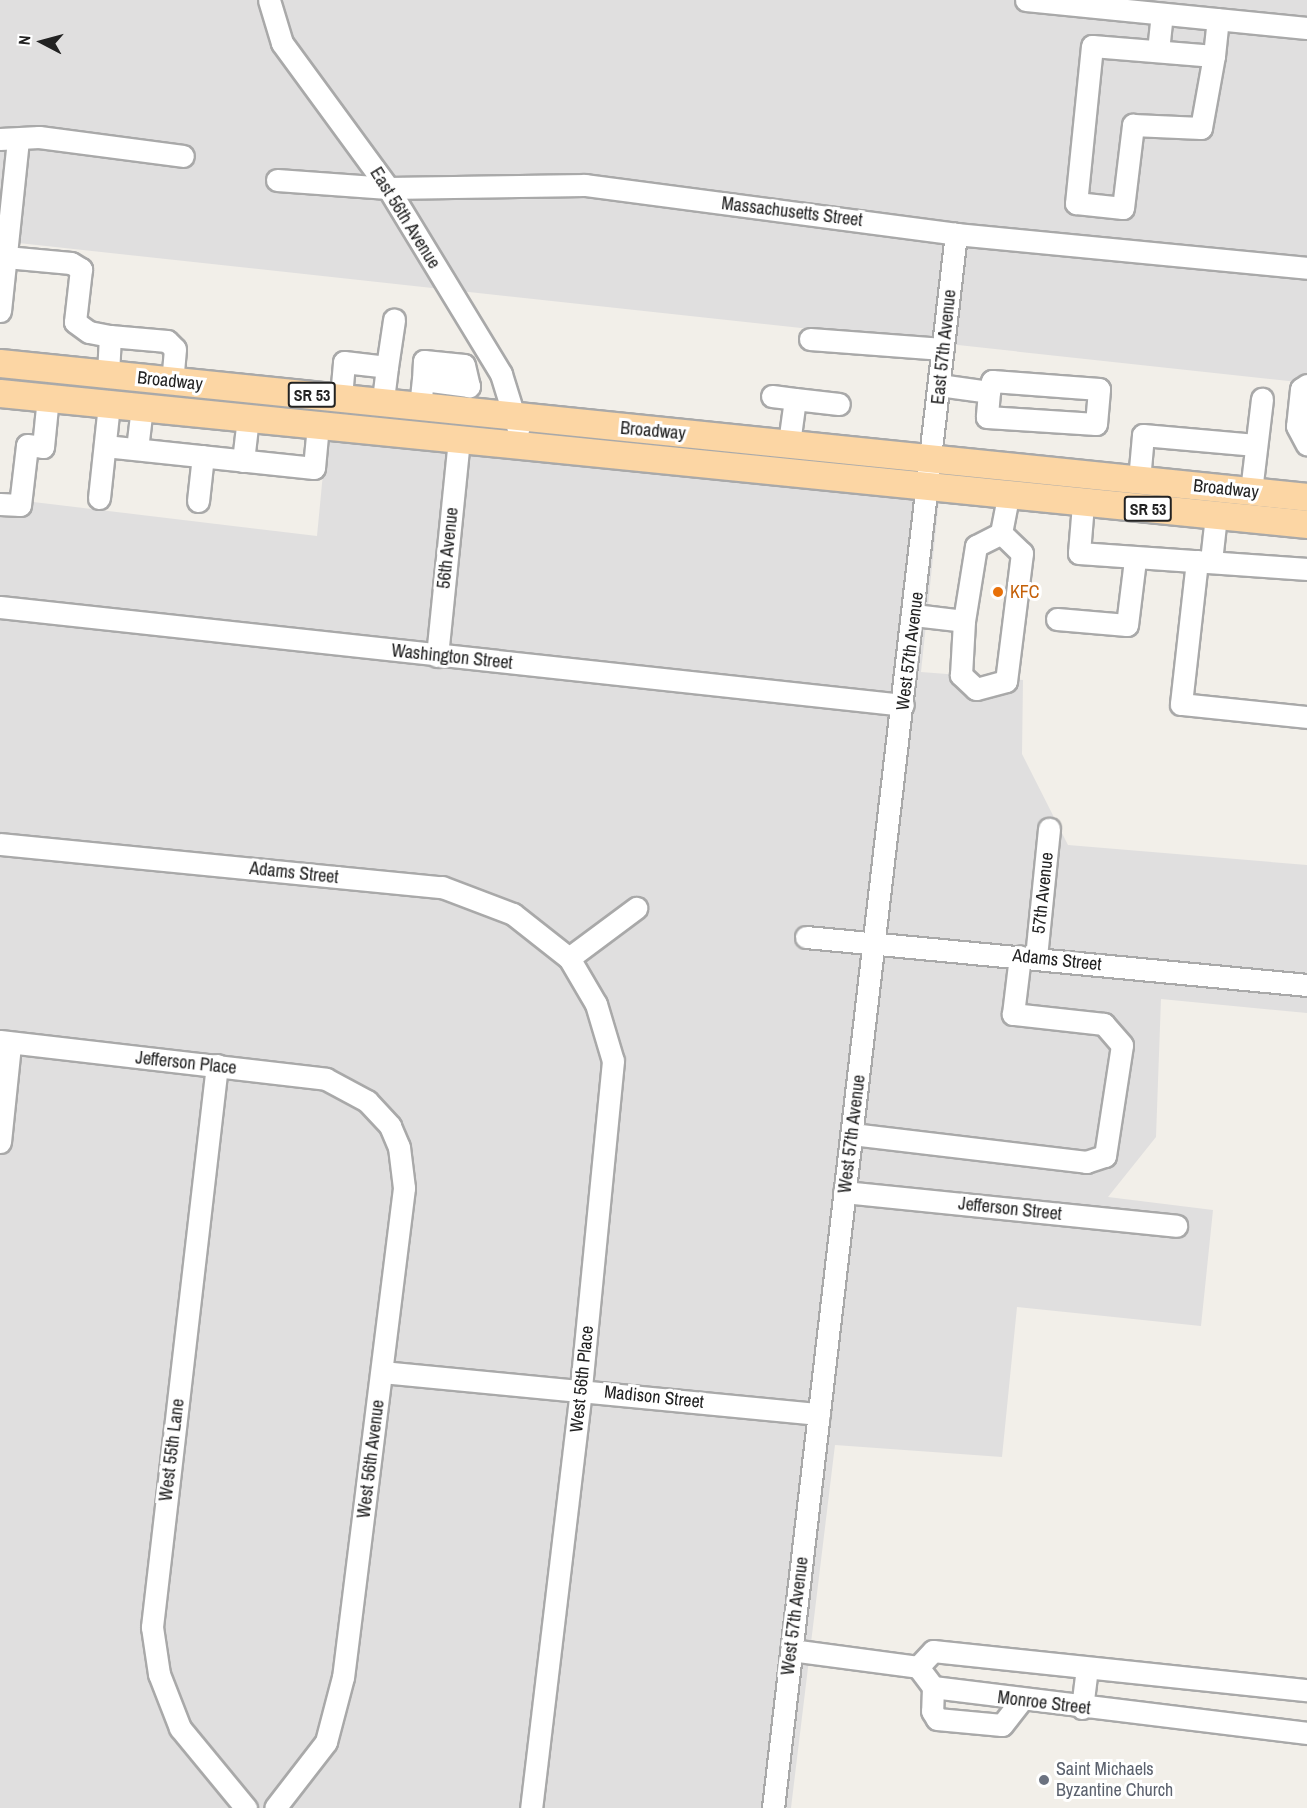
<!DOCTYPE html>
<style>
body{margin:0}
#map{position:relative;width:1307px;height:1808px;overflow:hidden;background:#f2efe9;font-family:"Archivo Narrow",sans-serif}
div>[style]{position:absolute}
.residential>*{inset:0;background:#e0dfdf}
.roads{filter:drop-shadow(2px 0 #a9a9a9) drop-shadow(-2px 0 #a9a9a9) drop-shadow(0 2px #a9a9a9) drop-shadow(0 -2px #a9a9a9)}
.minor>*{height:21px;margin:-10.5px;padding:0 10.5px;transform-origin:10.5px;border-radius:10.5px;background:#fff}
.major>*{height:27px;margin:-13.5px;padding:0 13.5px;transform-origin:13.5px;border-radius:13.5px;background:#fcd6a4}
.dots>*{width:16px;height:16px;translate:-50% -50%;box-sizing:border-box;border:3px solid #fff;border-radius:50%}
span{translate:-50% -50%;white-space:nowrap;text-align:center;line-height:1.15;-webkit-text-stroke:6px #fff;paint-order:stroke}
.shield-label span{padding:2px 4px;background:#fff;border:2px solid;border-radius:4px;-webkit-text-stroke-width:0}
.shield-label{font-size:16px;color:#222;font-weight:700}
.street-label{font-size:18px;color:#222}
.food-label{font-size:18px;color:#c56008}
.left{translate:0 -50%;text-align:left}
.worship-label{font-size:18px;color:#5b616d}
.north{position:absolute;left:12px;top:12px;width:60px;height:60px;-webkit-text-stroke:4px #fff;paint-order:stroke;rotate:276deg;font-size:16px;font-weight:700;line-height:24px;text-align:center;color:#222}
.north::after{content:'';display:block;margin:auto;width:21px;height:27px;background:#222;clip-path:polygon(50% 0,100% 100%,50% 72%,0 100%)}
</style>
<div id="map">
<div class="residential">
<div style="clip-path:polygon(0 0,1307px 0,1307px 383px,0 241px)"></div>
<div style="clip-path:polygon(326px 442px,939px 500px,921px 672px,1023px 680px,1022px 754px,1068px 845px,1307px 865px,1307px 1013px,1161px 999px,1156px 1137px,1108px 1197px,1213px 1210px,1201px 1326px,1017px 1307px,1002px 1457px,835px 1445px,791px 1808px,0 1808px,0 498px,317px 536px)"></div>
</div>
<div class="roads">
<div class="minor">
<div style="left:269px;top:0;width:45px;rotate:73.2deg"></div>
<div style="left:282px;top:43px;width:180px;rotate:53.8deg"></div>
<div style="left:388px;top:188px;width:218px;rotate:58.7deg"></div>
<div style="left:501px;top:374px;width:58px;rotate:72.8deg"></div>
<div style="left:1026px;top:0;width:282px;rotate:5.7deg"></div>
<div style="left:1158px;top:51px;width:37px;rotate:-84deg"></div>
<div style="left:1214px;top:56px;width:122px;rotate:-175.3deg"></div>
<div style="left:1092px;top:46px;width:158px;rotate:95.8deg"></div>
<div style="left:1076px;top:203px;width:47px;rotate:6.1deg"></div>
<div style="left:1123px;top:208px;width:84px;rotate:-83.1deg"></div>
<div style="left:1133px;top:125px;width:68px;rotate:2.5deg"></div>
<div style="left:1201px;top:128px;width:73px;rotate:-79.8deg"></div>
<div style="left:1214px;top:56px;width:37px;rotate:-84deg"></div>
<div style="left:0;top:139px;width:39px;rotate:-3deg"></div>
<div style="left:39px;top:137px;width:145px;rotate:7.5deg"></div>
<div style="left:277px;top:180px;width:111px;rotate:4.1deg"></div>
<div style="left:388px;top:188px;width:197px;rotate:-0.9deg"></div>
<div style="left:585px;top:185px;width:374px;rotate:7.5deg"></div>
<div style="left:956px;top:234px;width:353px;rotate:5.5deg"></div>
<div style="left:6px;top:257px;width:65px;rotate:5.3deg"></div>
<div style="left:71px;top:263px;width:12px;rotate:31deg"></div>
<div style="left:81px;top:269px;width:53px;rotate:96.5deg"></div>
<div style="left:75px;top:322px;width:17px;rotate:36deg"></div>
<div style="left:89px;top:332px;width:21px;rotate:11deg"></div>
<div style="left:0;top:311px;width:171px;rotate:-84deg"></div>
<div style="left:810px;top:339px;width:133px;rotate:4.3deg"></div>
<div style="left:387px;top:367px;width:48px;rotate:-81.5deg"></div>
<div style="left:108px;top:374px;width:38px;rotate:-87deg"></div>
<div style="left:110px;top:336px;width:57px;rotate:5deg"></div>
<div style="left:167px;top:341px;width:11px;rotate:45deg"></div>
<div style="left:175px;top:349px;width:32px;rotate:95deg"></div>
<div style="left:939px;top:385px;width:50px;rotate:8deg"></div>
<div style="left:989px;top:392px;width:25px;rotate:95deg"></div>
<div style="left:987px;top:417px;width:109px;rotate:3.7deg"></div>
<div style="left:1096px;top:424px;width:35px;rotate:-85deg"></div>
<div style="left:1099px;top:389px;width:107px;rotate:-175.7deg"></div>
<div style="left:992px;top:381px;width:11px;rotate:105deg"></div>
<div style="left:1307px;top:385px;width:7px;rotate:146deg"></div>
<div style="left:1301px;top:389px;width:37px;rotate:96deg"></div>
<div style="left:1297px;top:426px;width:21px;rotate:62deg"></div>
<div style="left:772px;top:396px;width:23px;rotate:7deg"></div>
<div style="left:341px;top:397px;width:35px;rotate:-85deg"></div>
<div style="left:344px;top:362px;width:43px;rotate:6.6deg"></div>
<div style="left:387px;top:367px;width:35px;rotate:97deg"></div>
<div style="left:420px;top:407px;width:27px;rotate:-84deg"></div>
<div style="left:423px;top:380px;width:19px;rotate:-87deg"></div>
<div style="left:424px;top:361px;width:40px;rotate:5.7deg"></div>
<div style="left:464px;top:365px;width:22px;rotate:77deg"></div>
<div style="left:469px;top:386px;width:46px;rotate:-172.6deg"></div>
<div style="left:789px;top:443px;width:44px;rotate:-82.2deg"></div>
<div style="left:795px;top:399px;width:44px;rotate:6.5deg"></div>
<div style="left:105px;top:446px;width:210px;rotate:6deg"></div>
<div style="left:314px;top:468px;width:43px;rotate:-84.7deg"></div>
<div style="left:137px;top:449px;width:42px;rotate:-83.2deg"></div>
<div style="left:243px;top:461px;width:43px;rotate:-83.4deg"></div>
<div style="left:1139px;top:480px;width:45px;rotate:-84.9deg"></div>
<div style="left:1143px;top:435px;width:113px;rotate:5.1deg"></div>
<div style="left:1251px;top:491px;width:93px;rotate:-83.2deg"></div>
<div style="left:99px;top:498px;width:95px;rotate:-83.9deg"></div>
<div style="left:198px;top:501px;width:45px;rotate:-83.7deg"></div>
<div style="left:0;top:504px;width:20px;rotate:3deg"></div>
<div style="left:20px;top:505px;width:60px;rotate:-83.3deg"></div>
<div style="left:27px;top:445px;width:16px;rotate:7deg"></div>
<div style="left:43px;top:447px;width:50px;rotate:-84.3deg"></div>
<div style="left:1083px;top:504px;width:49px;rotate:94.7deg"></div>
<div style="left:1079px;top:553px;width:229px;rotate:4deg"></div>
<div style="left:1001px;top:533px;width:29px;rotate:44deg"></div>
<div style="left:1022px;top:553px;width:129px;rotate:97.1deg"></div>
<div style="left:1006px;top:681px;width:31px;rotate:165deg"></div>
<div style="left:976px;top:689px;width:21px;rotate:-137deg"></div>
<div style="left:961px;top:675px;width:54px;rotate:-86.8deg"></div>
<div style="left:964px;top:621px;width:76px;rotate:-80.9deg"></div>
<div style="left:976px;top:546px;width:28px;rotate:-27deg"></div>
<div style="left:1001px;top:533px;width:37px;rotate:-79deg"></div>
<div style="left:1197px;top:561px;width:144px;rotate:96.4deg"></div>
<div style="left:1181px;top:704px;width:127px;rotate:5.9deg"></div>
<div style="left:1211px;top:561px;width:45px;rotate:-83.7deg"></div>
<div style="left:0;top:607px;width:908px;rotate:6.19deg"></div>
<div style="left:914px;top:615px;width:50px;rotate:6.8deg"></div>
<div style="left:1057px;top:619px;width:70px;rotate:4.9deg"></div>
<div style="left:1127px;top:625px;width:65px;rotate:-83deg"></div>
<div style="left:437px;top:656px;width:217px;rotate:-84.2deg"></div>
<div style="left:0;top:844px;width:444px;rotate:5.6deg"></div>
<div style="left:442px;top:887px;width:76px;rotate:20.8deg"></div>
<div style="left:513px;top:914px;width:71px;rotate:38.2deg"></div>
<div style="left:569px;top:958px;width:53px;rotate:59.6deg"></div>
<div style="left:596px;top:1004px;width:59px;rotate:73.4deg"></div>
<div style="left:613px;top:1061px;width:331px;rotate:95.6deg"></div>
<div style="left:581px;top:1390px;width:421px;rotate:96.8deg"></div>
<div style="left:806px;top:937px;width:503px;rotate:5.47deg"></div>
<div style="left:1036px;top:957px;width:129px;rotate:-84.2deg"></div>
<div style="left:569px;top:958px;width:84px;rotate:-36.7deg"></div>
<div style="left:0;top:1041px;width:328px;rotate:6.6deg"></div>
<div style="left:326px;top:1079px;width:47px;rotate:28.2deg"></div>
<div style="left:367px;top:1101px;width:34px;rotate:47deg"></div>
<div style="left:390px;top:1126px;width:23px;rotate:67deg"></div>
<div style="left:399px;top:1147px;width:41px;rotate:83deg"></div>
<div style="left:404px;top:1188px;width:493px;rotate:97.1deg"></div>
<div style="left:343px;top:1677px;width:67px;rotate:104.7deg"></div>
<div style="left:326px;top:1742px;width:83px;rotate:127.7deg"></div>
<div style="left:217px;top:1065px;width:566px;rotate:96.6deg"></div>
<div style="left:152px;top:1627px;width:48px;rotate:81.5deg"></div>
<div style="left:159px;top:1674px;width:58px;rotate:68.7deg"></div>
<div style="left:180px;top:1728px;width:104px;rotate:50.5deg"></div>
<div style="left:852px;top:1134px;width:236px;rotate:6.8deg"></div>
<div style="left:1086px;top:1162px;width:20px;rotate:-18deg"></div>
<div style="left:1105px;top:1156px;width:112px;rotate:-81.3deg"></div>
<div style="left:1122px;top:1045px;width:28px;rotate:-131deg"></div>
<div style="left:1104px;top:1024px;width:92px;rotate:-173.7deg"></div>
<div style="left:1013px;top:1014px;width:58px;rotate:-83.1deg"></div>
<div style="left:0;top:1142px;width:97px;rotate:-84.1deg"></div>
<div style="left:844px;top:1192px;width:334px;rotate:5.8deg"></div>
<div style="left:382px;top:1372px;width:439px;rotate:5.5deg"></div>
<div style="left:791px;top:1650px;width:128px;rotate:7.6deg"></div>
<div style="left:918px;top:1667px;width:25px;rotate:53deg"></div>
<div style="left:933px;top:1687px;width:377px;rotate:7deg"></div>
<div style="left:918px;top:1667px;width:22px;rotate:-47deg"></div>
<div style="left:933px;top:1651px;width:376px;rotate:6deg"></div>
<div style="left:933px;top:1687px;width:24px;rotate:92deg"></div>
<div style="left:932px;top:1711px;width:9px;rotate:58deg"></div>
<div style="left:937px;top:1719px;width:65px;rotate:5.3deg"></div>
<div style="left:1002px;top:1725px;width:31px;rotate:-52deg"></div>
<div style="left:1082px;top:1708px;width:40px;rotate:-82.9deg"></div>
<div style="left:773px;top:1808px;width:1585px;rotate:-83.37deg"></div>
</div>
<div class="major">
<div style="left:0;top:363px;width:1314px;rotate:5.85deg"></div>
<div style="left:0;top:393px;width:1314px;rotate:5.72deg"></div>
</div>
</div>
<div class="dots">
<div style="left:998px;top:592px;background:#e8710a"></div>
<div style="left:1044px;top:1780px;background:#6b7280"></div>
</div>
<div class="shield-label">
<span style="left:312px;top:395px">SR 53</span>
<span style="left:1148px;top:509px">SR 53</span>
</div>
<div class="street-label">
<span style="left:792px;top:212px;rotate:7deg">Massachusetts Street</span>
<span style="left:405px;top:218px;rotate:58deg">East 56th Avenue</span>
<span style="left:944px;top:347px;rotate:-84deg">East 57th Avenue</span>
<span style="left:170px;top:381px;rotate:6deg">Broadway</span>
<span style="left:653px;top:431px;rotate:5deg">Broadway</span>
<span style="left:1226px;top:489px;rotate:6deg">Broadway</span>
<span style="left:448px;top:548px;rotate:-84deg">56th Avenue</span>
<span style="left:910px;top:651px;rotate:-83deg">West 57th Avenue</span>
<span style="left:452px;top:657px;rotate:6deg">Washington Street</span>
<span style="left:294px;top:873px;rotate:6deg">Adams Street</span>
<span style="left:1043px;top:893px;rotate:-84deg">57th Avenue</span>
<span style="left:1057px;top:960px;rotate:6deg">Adams Street</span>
<span style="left:186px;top:1063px;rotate:6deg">Jefferson Place</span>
<span style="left:852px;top:1134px;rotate:-83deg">West 57th Avenue</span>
<span style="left:1010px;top:1209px;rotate:6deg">Jefferson Street</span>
<span style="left:582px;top:1379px;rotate:-84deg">West 56th Place</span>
<span style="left:654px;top:1397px;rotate:6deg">Madison Street</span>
<span style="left:172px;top:1450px;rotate:-83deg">West 55th Lane</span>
<span style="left:371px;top:1459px;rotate:-83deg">West 56th Avenue</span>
<span style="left:795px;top:1616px;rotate:-83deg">West 57th Avenue</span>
<span style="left:1044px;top:1703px;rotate:7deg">Monroe Street</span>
</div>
<div class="food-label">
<span class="left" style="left:1010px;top:592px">KFC</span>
</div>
<div class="worship-label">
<span class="left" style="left:1056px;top:1780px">Saint Michaels<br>Byzantine Church</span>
</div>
<div class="north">N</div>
</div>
